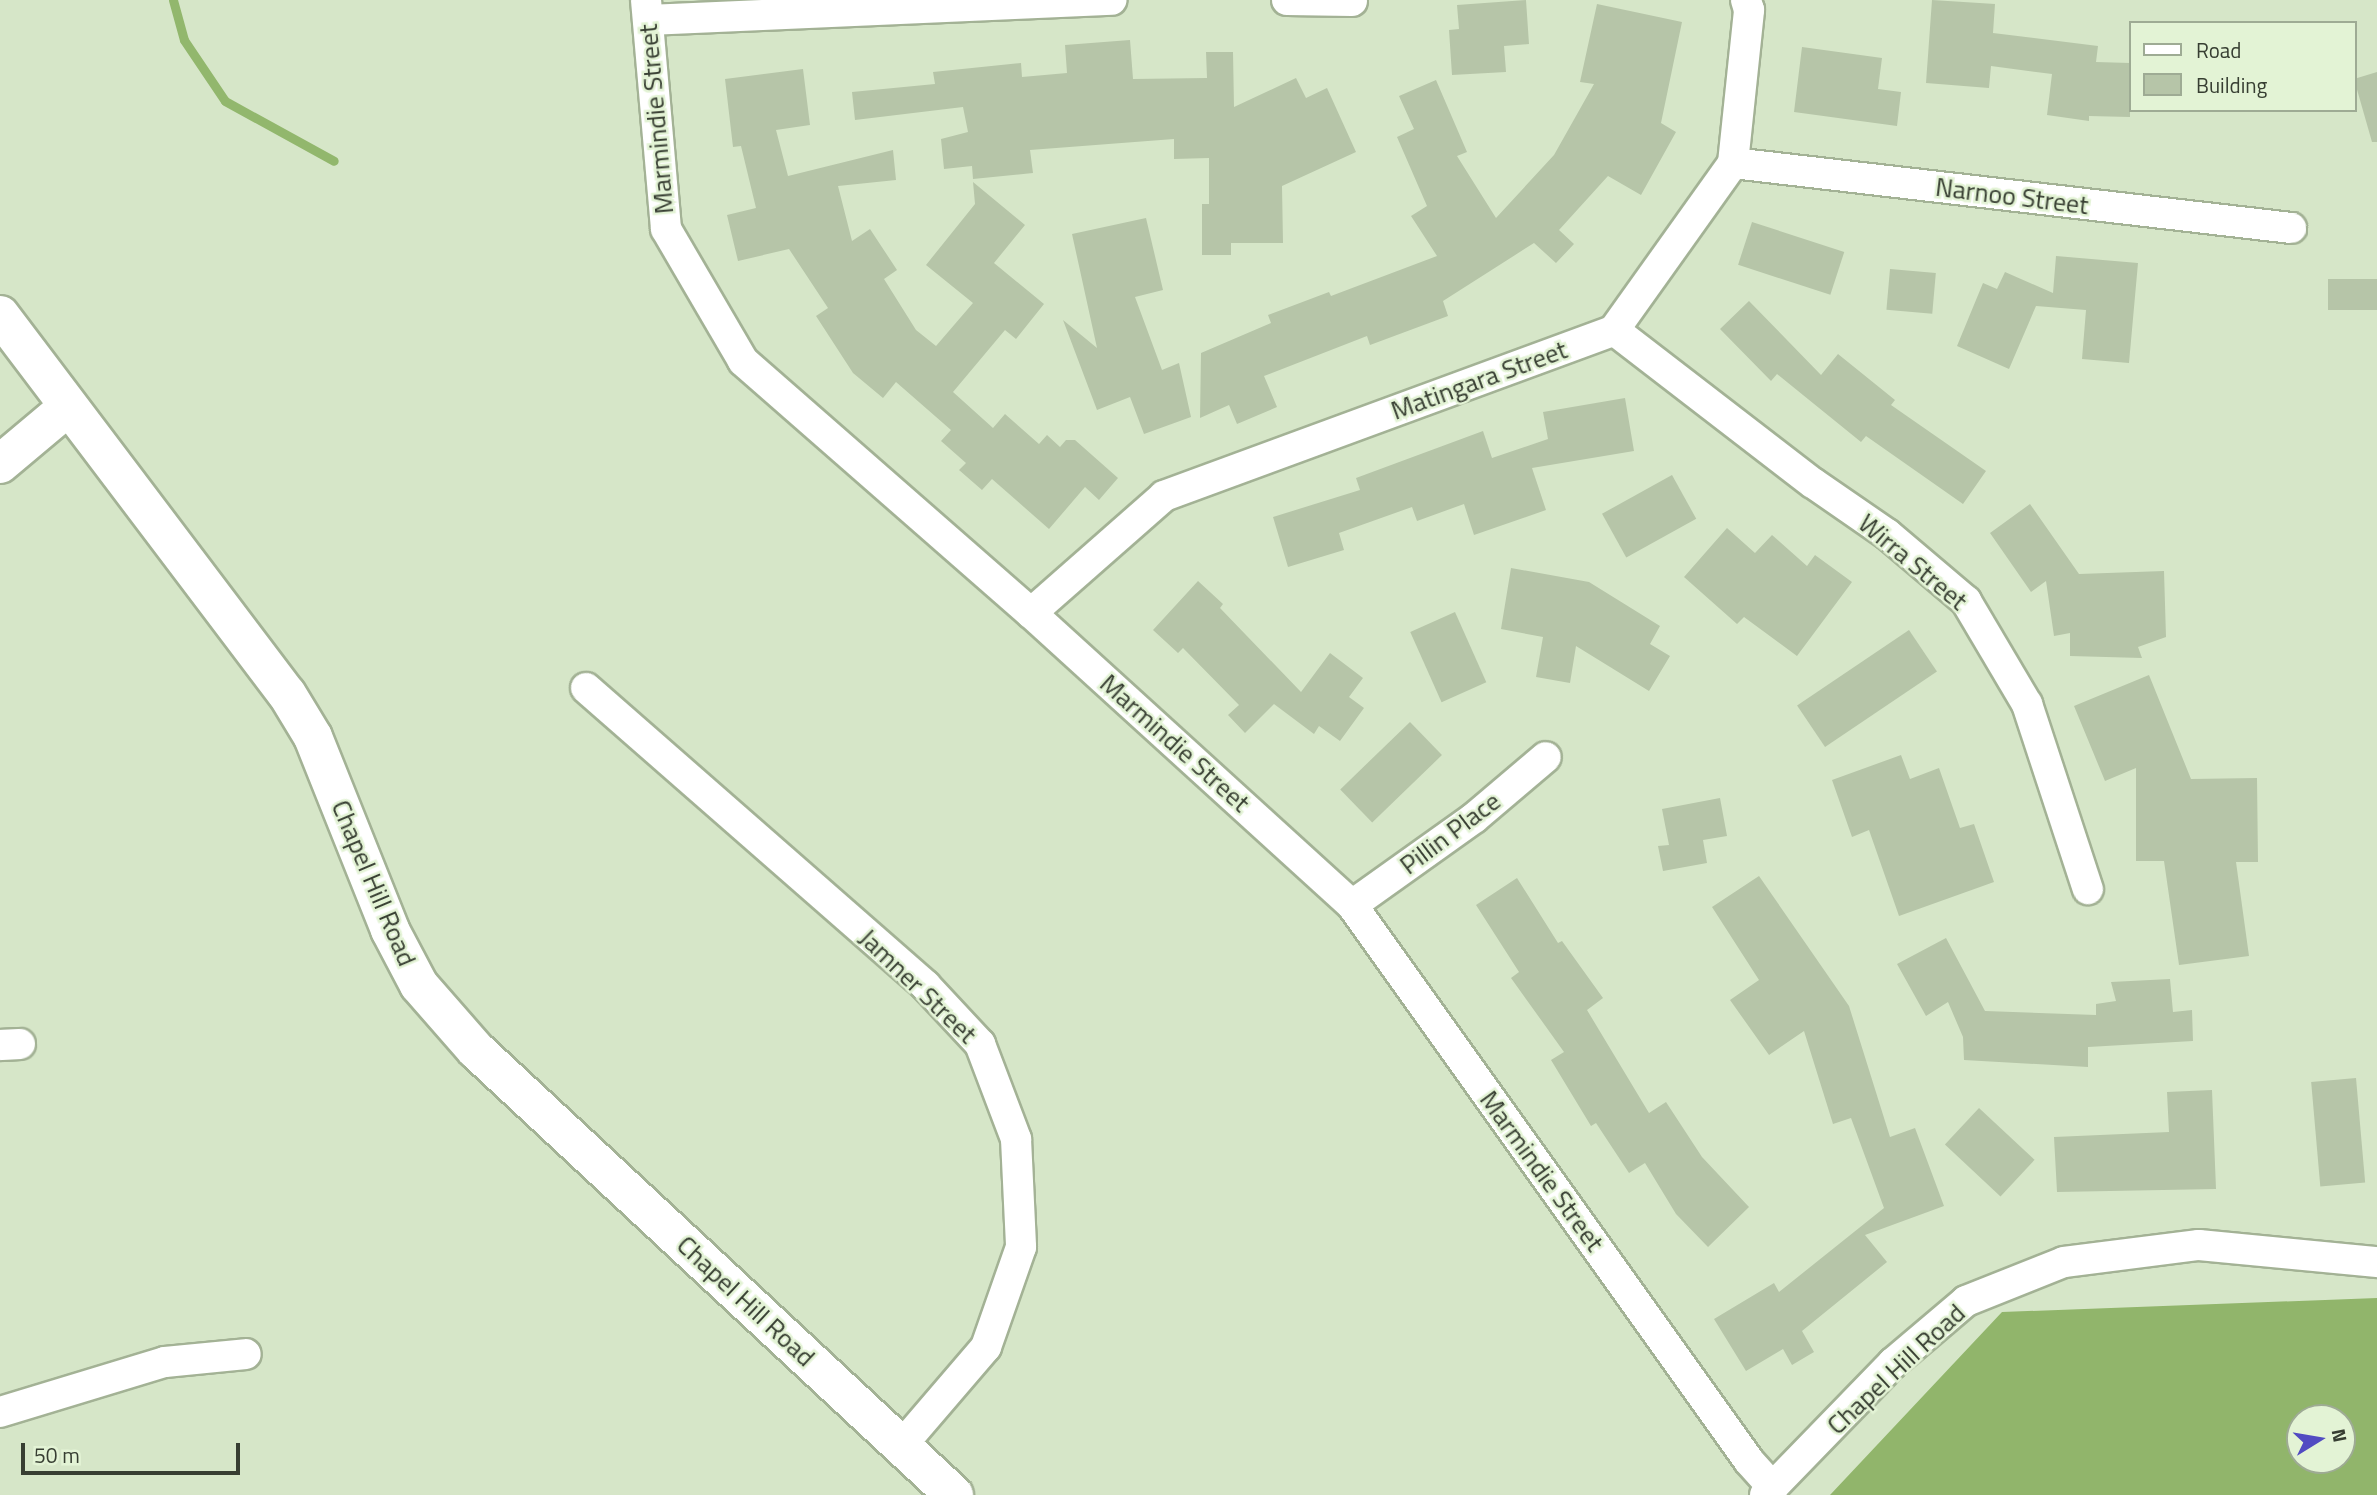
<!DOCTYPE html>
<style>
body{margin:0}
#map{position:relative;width:2377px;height:1495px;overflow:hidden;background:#d6e6c8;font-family:"Titillium Web",sans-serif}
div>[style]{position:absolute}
.forest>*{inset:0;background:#91b56b}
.stream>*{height:9px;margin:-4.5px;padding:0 4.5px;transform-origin:4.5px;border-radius:4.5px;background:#92b76d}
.building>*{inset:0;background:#b6c5a8;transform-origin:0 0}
.roads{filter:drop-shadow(2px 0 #a3b295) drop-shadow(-2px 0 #a3b295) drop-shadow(0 2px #a3b295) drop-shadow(0 -2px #a3b295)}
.street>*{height:30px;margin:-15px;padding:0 15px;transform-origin:15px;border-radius:15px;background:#fff}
.secondary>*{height:38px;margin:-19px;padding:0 19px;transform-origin:19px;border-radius:19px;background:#fff}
span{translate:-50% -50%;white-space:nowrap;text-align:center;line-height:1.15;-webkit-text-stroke:5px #e3f3d5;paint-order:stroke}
.street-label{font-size:26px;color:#373e32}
.legend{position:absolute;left:2129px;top:21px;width:228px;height:91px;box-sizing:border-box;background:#e3f3d5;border:2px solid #9eab94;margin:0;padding:9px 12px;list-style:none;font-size:21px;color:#373e32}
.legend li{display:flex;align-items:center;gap:14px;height:35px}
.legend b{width:35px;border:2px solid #9eab94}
.north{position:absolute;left:2286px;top:1404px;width:70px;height:70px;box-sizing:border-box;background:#e3f3d5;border:2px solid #9eab94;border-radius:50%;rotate:79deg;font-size:19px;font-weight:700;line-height:28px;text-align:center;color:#373e32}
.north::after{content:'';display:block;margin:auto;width:24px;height:32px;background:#524bc2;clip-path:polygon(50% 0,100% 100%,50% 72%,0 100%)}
.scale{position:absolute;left:21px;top:1443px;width:219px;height:32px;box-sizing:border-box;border:4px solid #373e32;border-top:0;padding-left:9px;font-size:21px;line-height:24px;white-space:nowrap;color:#373e32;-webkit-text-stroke:5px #e3f3d5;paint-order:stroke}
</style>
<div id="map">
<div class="forest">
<div style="clip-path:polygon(evenodd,2377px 1298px,2377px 1495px,1830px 1495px,2002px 1312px,2377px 1298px,2300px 1418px,2342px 1418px,2342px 1460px,2300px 1460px,2300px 1418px)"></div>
</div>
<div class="stream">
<div style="left:173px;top:0;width:41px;rotate:74.6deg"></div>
<div style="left:184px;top:40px;width:73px;rotate:56.1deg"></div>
<div style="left:225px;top:101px;width:124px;rotate:28.8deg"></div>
</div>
<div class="building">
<div style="clip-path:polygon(1526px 0,1529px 44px,1504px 46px,1506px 72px,1452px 75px,1449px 30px,1459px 29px,1457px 5px)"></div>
<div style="clip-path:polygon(1932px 0,1995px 4px,1993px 33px,2098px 46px,2096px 62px,2130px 63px,2130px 117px,2089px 116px,2089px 121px,2047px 115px,2052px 74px,1991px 66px,1989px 88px,1926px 83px)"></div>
<div style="clip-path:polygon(1597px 4px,1682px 22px,1661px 123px,1676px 132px,1641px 195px,1608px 176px,1559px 230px,1574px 244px,1556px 263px,1534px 243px,1443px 301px,1448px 316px,1370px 345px,1367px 336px,1264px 376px,1277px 407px,1237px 424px,1229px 405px,1200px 418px,1201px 353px,1271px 323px,1268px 315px,1329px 292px,1331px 296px,1437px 256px,1411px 216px,1427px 206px,1397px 137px,1414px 129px,1399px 96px,1436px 80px,1467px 152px,1457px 156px,1496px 218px,1554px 155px,1594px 84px,1580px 82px)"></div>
<div style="clip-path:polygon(1130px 40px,1133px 79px,1207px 78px,1206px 52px,1233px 52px,1234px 107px,1296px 78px,1306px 98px,1327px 88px,1356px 152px,1282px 186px,1283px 243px,1231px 243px,1231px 255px,1202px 255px,1202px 204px,1209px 204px,1209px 158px,1174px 159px,1174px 139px,1030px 150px,1033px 173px,973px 179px,972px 166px,944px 169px,941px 139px,968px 132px,963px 107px,855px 120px,852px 92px,935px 84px,933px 72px,1021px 63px,1022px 77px,1067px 73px,1065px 45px)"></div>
<div style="clip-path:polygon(1802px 47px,1882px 58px,1878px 89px,1901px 92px,1897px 126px,1794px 112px)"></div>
<div style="clip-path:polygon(803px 69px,810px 125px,776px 130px,788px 176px,893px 150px,896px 180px,838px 186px,852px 241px,870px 229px,897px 270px,884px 279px,916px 330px,936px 346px,973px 303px,926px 265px,975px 204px,973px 182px,1025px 225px,994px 263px,1044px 304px,1016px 339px,1005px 330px,953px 392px,993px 428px,1005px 414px,1039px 444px,1047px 435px,1060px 447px,1066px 440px,1075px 440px,1118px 478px,1099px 500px,1085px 487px,1049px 529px,992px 479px,982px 490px,959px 470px,966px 463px,941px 441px,951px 430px,896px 382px,883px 398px,853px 373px,816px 316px,828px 308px,789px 249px,738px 261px,727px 215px,756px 208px,741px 146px,733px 147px,725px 79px)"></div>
<div style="clip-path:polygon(2377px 72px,2377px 142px,2372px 142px,2354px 79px)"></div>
<div style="clip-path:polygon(1146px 218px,1163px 290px,1135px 297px,1162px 370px,1179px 363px,1191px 417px,1144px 434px,1130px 397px,1097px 410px,1063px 320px,1097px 348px,1072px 234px)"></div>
<div style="left:1752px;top:222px;width:97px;height:45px;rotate:18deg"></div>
<div style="clip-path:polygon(2056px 256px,2138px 263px,2129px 363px,2082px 359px,2086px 310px,2036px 306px,2009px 369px,1957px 346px,1983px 283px,1997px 289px,2005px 272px,2053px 293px)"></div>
<div style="left:1890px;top:269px;width:46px;height:41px;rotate:5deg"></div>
<div style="left:2328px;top:279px;width:49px;height:31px"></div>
<div style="clip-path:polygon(1749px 301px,1821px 375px,1838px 354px,1895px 400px,1891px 405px,1986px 471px,1963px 504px,1866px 436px,1861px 442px,1777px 374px,1771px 381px,1720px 329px)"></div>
<div style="clip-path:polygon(1625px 398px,1634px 451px,1532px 468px,1546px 510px,1474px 535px,1464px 504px,1417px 521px,1412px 507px,1339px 533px,1344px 550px,1288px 567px,1273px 517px,1360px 490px,1356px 478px,1483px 431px,1492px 458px,1548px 439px,1543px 412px)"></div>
<div style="left:1672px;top:475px;width:50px;height:80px;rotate:61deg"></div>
<div style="clip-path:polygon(2030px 504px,2079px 574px,2164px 571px,2166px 637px,2138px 647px,2142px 658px,2070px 656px,2070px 633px,2054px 636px,2046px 581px,2031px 592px,1990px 533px)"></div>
<div style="clip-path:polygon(1727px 528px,1755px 553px,1772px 535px,1807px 566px,1815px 555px,1852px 582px,1797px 656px,1744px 617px,1737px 624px,1684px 577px)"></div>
<div style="clip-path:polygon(1511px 568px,1589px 582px,1660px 626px,1650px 644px,1670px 656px,1649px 691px,1576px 646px,1570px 683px,1536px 677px,1543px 637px,1501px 629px)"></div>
<div style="clip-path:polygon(1198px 581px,1223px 604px,1220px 608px,1301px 692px,1330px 653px,1363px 678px,1349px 697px,1364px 708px,1340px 741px,1319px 726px,1314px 734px,1274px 704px,1245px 733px,1228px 715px,1239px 705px,1183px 648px,1178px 653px,1153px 630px)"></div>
<div style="left:1455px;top:612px;width:77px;height:49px;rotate:66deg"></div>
<div style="left:1909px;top:630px;width:50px;height:135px;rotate:56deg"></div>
<div style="clip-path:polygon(2149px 675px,2191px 779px,2257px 778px,2258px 862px,2236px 862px,2249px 956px,2179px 965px,2164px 861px,2136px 861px,2136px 768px,2105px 781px,2074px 706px)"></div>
<div style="left:1410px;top:722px;width:46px;height:97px;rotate:46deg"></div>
<div style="clip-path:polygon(1901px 755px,1910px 779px,1939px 768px,1960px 828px,1974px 824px,1994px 882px,1899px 916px,1869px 830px,1852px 837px,1832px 780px)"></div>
<div style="clip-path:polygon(1720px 798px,1727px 836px,1703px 840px,1707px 863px,1663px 871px,1658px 846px,1669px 845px,1662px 809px)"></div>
<div style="clip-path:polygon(1759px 876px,1849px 1006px,1890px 1137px,1915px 1128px,1944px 1206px,1865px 1235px,1887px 1262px,1802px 1331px,1814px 1352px,1792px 1365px,1783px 1349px,1746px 1371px,1714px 1319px,1774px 1283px,1779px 1292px,1884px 1208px,1851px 1118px,1833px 1124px,1804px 1031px,1769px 1055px,1730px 1000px,1759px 980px,1712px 907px)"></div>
<div style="clip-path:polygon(1517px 878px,1558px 943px,1562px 941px,1603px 998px,1587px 1010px,1649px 1113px,1666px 1102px,1702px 1157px,1749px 1207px,1708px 1247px,1676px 1214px,1645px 1163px,1629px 1173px,1596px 1123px,1591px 1126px,1551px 1060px,1564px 1052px,1511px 978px,1519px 972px,1476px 905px)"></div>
<div style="clip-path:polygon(1946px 938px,1985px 1011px,2096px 1015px,2096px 1004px,2116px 1001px,2111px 982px,2170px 979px,2173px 1012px,2192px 1010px,2193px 1041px,2088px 1047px,2088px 1067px,1964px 1060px,1963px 1037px,1948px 1002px,1926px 1016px,1897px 964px)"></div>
<div style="left:2356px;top:1078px;width:105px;height:45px;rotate:85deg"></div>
<div style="clip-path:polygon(2212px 1090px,2216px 1189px,2057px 1192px,2054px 1137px,2169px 1132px,2167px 1092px)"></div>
<div style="left:1979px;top:1108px;width:76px;height:50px;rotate:43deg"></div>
</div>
<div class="roads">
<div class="street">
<div style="left:646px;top:0;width:230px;rotate:85deg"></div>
<div style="left:666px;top:229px;width:153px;rotate:59.7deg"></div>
<div style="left:743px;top:361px;width:383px;rotate:41.2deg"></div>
<div style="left:1031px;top:613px;width:434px;rotate:42.3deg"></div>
<div style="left:1352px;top:905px;width:683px;rotate:54.47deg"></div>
<div style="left:1749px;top:1461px;width:36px;rotate:48deg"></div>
<div style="left:1287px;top:0;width:65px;rotate:0.9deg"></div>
<div style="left:648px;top:20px;width:464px;rotate:-2.5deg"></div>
<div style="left:1733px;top:163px;width:562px;rotate:6.64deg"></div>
<div style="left:1614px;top:330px;width:251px;rotate:37.6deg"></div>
<div style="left:1813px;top:483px;width:90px;rotate:34.6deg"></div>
<div style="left:1887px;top:534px;width:104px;rotate:40.3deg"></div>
<div style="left:1966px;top:601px;width:120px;rotate:59.4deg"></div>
<div style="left:2027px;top:704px;width:195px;rotate:71.8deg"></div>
<div style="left:1031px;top:613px;width:177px;rotate:-41.3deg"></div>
<div style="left:1164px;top:496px;width:480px;rotate:-20.2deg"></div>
<div style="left:1614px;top:330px;width:205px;rotate:-54.5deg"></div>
<div style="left:1733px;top:163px;width:154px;rotate:-84deg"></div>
<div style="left:1749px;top:10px;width:10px;rotate:-107deg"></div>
<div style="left:586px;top:688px;width:451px;rotate:41.2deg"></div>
<div style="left:925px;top:985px;width:81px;rotate:47deg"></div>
<div style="left:980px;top:1044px;width:102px;rotate:69.2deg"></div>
<div style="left:1016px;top:1139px;width:108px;rotate:87.3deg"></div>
<div style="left:1021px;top:1247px;width:106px;rotate:109.3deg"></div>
<div style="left:986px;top:1347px;width:130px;rotate:130.6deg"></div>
<div style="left:1352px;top:905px;width:150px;rotate:-35.5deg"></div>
<div style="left:1474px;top:818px;width:94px;rotate:-40.3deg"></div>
<div style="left:0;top:1045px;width:20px;rotate:-3deg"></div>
<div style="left:0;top:1412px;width:172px;rotate:-16.9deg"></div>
<div style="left:165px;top:1362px;width:81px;rotate:-5.6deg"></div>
<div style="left:1765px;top:1495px;width:184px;rotate:-45.9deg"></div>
<div style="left:1893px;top:1363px;width:96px;rotate:-40.3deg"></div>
<div style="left:1966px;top:1301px;width:105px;rotate:-21.7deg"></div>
<div style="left:2064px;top:1262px;width:136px;rotate:-7.2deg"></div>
<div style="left:2199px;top:1245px;width:179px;rotate:5.5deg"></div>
</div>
<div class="secondary">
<div style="left:0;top:315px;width:475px;rotate:52.9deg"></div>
<div style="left:287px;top:694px;width:50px;rotate:58.8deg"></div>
<div style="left:313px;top:737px;width:208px;rotate:68.2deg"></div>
<div style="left:390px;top:930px;width:62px;rotate:62.2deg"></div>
<div style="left:419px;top:985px;width:86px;rotate:48.8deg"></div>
<div style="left:476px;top:1050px;width:653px;rotate:42.95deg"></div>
<div style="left:0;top:464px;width:89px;rotate:-40deg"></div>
</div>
</div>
<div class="street-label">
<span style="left:656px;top:119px;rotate:-95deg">Marmindie Street</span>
<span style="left:2012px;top:196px;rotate:7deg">Narnoo Street</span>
<span style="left:1479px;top:380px;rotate:-20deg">Matingara Street</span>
<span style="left:1913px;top:562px;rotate:40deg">Wirra Street</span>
<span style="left:1175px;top:743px;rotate:42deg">Marmindie Street</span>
<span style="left:1450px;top:833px;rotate:-37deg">Pillin Place</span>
<span style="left:374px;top:883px;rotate:67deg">Chapel Hill Road</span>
<span style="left:918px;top:986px;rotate:44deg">Jamner Street</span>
<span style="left:1542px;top:1171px;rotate:54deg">Marmindie Street</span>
<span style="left:746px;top:1301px;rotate:43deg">Chapel Hill Road</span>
<span style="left:1896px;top:1369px;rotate:-43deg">Chapel Hill Road</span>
</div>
<ul class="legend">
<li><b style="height:9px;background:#fff"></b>Road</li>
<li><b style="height:19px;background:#b6c5a8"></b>Building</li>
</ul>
<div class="north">N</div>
<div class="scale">50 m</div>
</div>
